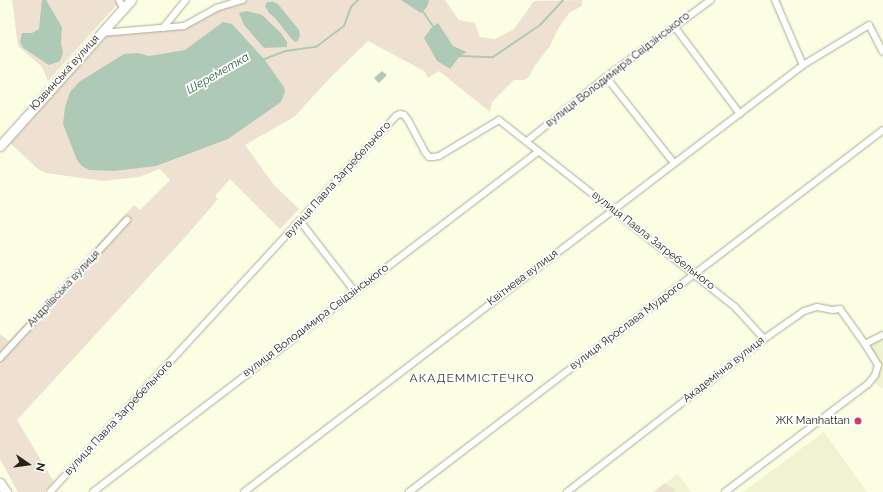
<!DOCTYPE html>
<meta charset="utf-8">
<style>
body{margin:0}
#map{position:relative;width:883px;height:492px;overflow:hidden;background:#fbfee3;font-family:Raleway,sans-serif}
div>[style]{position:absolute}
.built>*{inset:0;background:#f0f3d1}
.green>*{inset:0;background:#efe1d1}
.water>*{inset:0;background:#aecab6}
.stream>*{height:2px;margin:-1px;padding:0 1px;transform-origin:1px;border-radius:1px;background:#aecab6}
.roads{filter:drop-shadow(0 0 1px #a9ab92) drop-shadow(0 0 1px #a9ab92)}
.street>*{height:6px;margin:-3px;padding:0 3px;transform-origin:3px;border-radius:3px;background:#fff}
.secondary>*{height:9px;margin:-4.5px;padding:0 4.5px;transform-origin:4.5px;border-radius:4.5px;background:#fff}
.dots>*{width:11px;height:11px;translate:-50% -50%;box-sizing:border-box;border:2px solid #fff;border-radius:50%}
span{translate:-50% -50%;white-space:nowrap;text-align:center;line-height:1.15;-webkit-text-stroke:3.5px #fff;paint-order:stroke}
.street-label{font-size:11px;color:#23241a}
.poi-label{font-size:11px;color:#23241a}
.right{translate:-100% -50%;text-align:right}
.water-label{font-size:12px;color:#315e41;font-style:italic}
.neighbourhood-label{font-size:12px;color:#3c3e28;letter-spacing:1px}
.north{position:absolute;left:8px;top:444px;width:40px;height:40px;-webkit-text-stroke:3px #fff;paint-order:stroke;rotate:103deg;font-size:11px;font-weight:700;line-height:16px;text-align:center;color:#23241a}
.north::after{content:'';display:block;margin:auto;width:14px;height:18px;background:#23241a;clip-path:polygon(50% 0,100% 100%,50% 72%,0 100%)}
</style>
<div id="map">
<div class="built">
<i style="clip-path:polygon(883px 335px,883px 387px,881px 389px,872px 379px,878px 365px,865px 344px)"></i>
<i style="clip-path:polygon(824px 432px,867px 492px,743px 492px)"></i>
<i style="clip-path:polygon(678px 474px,691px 492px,653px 492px)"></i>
</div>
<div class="green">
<i style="clip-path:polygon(12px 0,121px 0,48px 81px,42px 67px,18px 46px)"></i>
<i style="clip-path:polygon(243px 0,445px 0,459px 20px,475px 23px,480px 37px,495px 39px,514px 29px,534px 1px,582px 0,582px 6px,569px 13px,558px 29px,550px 46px,534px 67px,529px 77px,524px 80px,514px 80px,492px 102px,490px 112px,439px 71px,428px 78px,424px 71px,368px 41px,331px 77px,294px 117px,245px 145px,274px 185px,299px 209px,280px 229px,230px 179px,215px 196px,218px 199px,187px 235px,17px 420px,54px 482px,44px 492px,18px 492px,0 459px,0 334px,9px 341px,134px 205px,140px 210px,170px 180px,160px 169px,139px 177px,103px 181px,46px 173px,38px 169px,10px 143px,102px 34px,180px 27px,212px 10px)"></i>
<i style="clip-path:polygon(665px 483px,674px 489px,675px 492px,653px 492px)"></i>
</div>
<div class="water">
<i style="clip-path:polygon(42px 0,46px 0,62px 27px,61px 44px,63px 53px,60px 61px,49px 65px,23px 48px,20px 42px,22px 33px,32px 33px,39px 29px)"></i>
<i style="clip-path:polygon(401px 0,428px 0,429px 1px,427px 7px,421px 13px)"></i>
<i style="clip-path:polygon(267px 2px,273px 2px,278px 4px,299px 30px,300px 35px,298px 41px,295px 42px,290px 37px,275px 18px,269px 13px,265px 6px)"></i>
<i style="clip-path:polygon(247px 11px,262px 15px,281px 33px,287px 42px,287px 47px,264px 48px,244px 25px,239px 13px)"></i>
<i style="clip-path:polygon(223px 22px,232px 24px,264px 59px,284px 87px,285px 92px,281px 102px,228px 139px,156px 166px,114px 171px,89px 170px,82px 166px,77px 160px,63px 124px,65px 107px,70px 92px,79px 82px,124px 54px,138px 53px,149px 56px,185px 50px)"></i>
<i style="clip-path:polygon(438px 23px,453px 46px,467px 52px,460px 56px,450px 69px,437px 61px,424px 38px,432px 27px)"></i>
<i style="clip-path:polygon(382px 71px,387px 75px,379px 83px,374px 78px)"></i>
</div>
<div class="stream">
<i style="left:422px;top:10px;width:22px;rotate:56deg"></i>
<i style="left:459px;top:56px;width:34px;rotate:2deg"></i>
<i style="left:493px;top:57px;width:57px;rotate:-34.2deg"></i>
<i style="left:540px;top:25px;width:34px;rotate:-47deg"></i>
<i style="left:262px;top:60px;width:26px;rotate:-21deg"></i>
<i style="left:286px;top:51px;width:30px;rotate:-8deg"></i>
<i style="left:316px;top:47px;width:35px;rotate:-37deg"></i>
<i style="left:344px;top:26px;width:20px;rotate:-70deg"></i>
<i style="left:351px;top:7px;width:10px;rotate:-45deg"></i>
</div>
<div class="roads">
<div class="street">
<i style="left:119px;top:0;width:9px;rotate:63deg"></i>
<i style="left:775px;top:0;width:71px;rotate:66.7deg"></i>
<i style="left:674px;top:26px;width:110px;rotate:53.1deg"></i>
<i style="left:163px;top:28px;width:36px;rotate:-51deg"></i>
<i style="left:101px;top:33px;width:83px;rotate:-4.8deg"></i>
<i style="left:184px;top:26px;width:37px;rotate:-29deg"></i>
<i style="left:216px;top:8px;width:28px;rotate:-17deg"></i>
<i style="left:606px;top:77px;width:110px;rotate:51.7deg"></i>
<i style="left:527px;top:141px;width:102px;rotate:-39deg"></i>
<i style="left:606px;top:77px;width:130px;rotate:-36.3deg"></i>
<i style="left:300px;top:221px;width:90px;rotate:52.2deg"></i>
<i style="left:0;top:358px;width:188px;rotate:-47.4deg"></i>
<i style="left:50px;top:492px;width:511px;rotate:-47.38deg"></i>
<i style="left:396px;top:116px;width:4px;rotate:-27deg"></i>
<i style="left:400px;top:114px;width:4px;rotate:14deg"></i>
<i style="left:404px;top:115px;width:6px;rotate:51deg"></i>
<i style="left:408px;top:120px;width:36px;rotate:62deg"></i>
<i style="left:425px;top:152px;width:6px;rotate:51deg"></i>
<i style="left:429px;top:157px;width:4px"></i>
<i style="left:433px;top:157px;width:6px;rotate:-9deg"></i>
<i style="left:439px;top:156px;width:70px;rotate:-31deg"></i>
<i style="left:499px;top:120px;width:301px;rotate:38.4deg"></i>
<i style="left:735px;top:307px;width:43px;rotate:47.8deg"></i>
<i style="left:93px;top:492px;width:561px;rotate:-37.4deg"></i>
<i style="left:244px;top:492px;width:703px;rotate:-37.37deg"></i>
<i style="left:803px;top:65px;width:77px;rotate:-31.2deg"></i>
<i style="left:869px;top:25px;width:30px;rotate:63deg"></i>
<i style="left:409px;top:492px;width:596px;rotate:-37.37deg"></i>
<i style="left:567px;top:492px;width:249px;rotate:-37.8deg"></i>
<i style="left:764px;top:339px;width:49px;rotate:-35deg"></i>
<i style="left:804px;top:311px;width:14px;rotate:-17deg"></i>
<i style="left:817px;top:307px;width:15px;rotate:11deg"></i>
<i style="left:832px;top:310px;width:8px;rotate:-7deg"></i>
<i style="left:840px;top:309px;width:43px;rotate:54.5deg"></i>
<i style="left:865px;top:344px;width:20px;rotate:-27deg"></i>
<i style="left:725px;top:492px;width:179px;rotate:-37.1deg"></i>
<i style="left:868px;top:384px;width:11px;rotate:-52deg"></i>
<i style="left:875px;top:375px;width:10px;rotate:-73deg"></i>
<i style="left:878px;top:365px;width:25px;rotate:-122deg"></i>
</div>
<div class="secondary">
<i style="left:0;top:146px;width:196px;rotate:-48.1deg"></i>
<i style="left:0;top:483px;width:11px;rotate:56deg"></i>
</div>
</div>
<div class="dots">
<i style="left:858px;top:421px;background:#cd3f6b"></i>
</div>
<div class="street-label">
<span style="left:618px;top:70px;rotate:-38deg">вулиця Володимира Свідзінського</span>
<span style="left:65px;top:73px;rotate:-48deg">Юзвинська вулиця</span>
<span style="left:338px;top:180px;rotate:-48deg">вулиця Павла Загребельного</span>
<span style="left:653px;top:241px;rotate:38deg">вулиця Павла Загребельного</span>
<span style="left:523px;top:278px;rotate:-37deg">Квітнева вулиця</span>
<span style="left:64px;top:289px;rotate:-47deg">Андріївська вулиця</span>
<span style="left:316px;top:321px;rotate:-37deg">вулиця Володимира Свідзінського</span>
<span style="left:627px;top:326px;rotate:-37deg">вулиця Ярослава Мудрого</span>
<span style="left:724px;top:370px;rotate:-38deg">Академічна вулиця</span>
<span style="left:119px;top:418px;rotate:-47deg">вулиця Павла Загребельного</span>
</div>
<div class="poi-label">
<span class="right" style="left:850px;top:421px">ЖК Manhattan</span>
</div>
<div class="water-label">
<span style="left:218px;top:74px;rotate:-30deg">Шереметка</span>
</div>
<div class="neighbourhood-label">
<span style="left:472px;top:379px">АКАДЕММІСТЕЧКО</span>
</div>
<div class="north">N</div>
</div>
